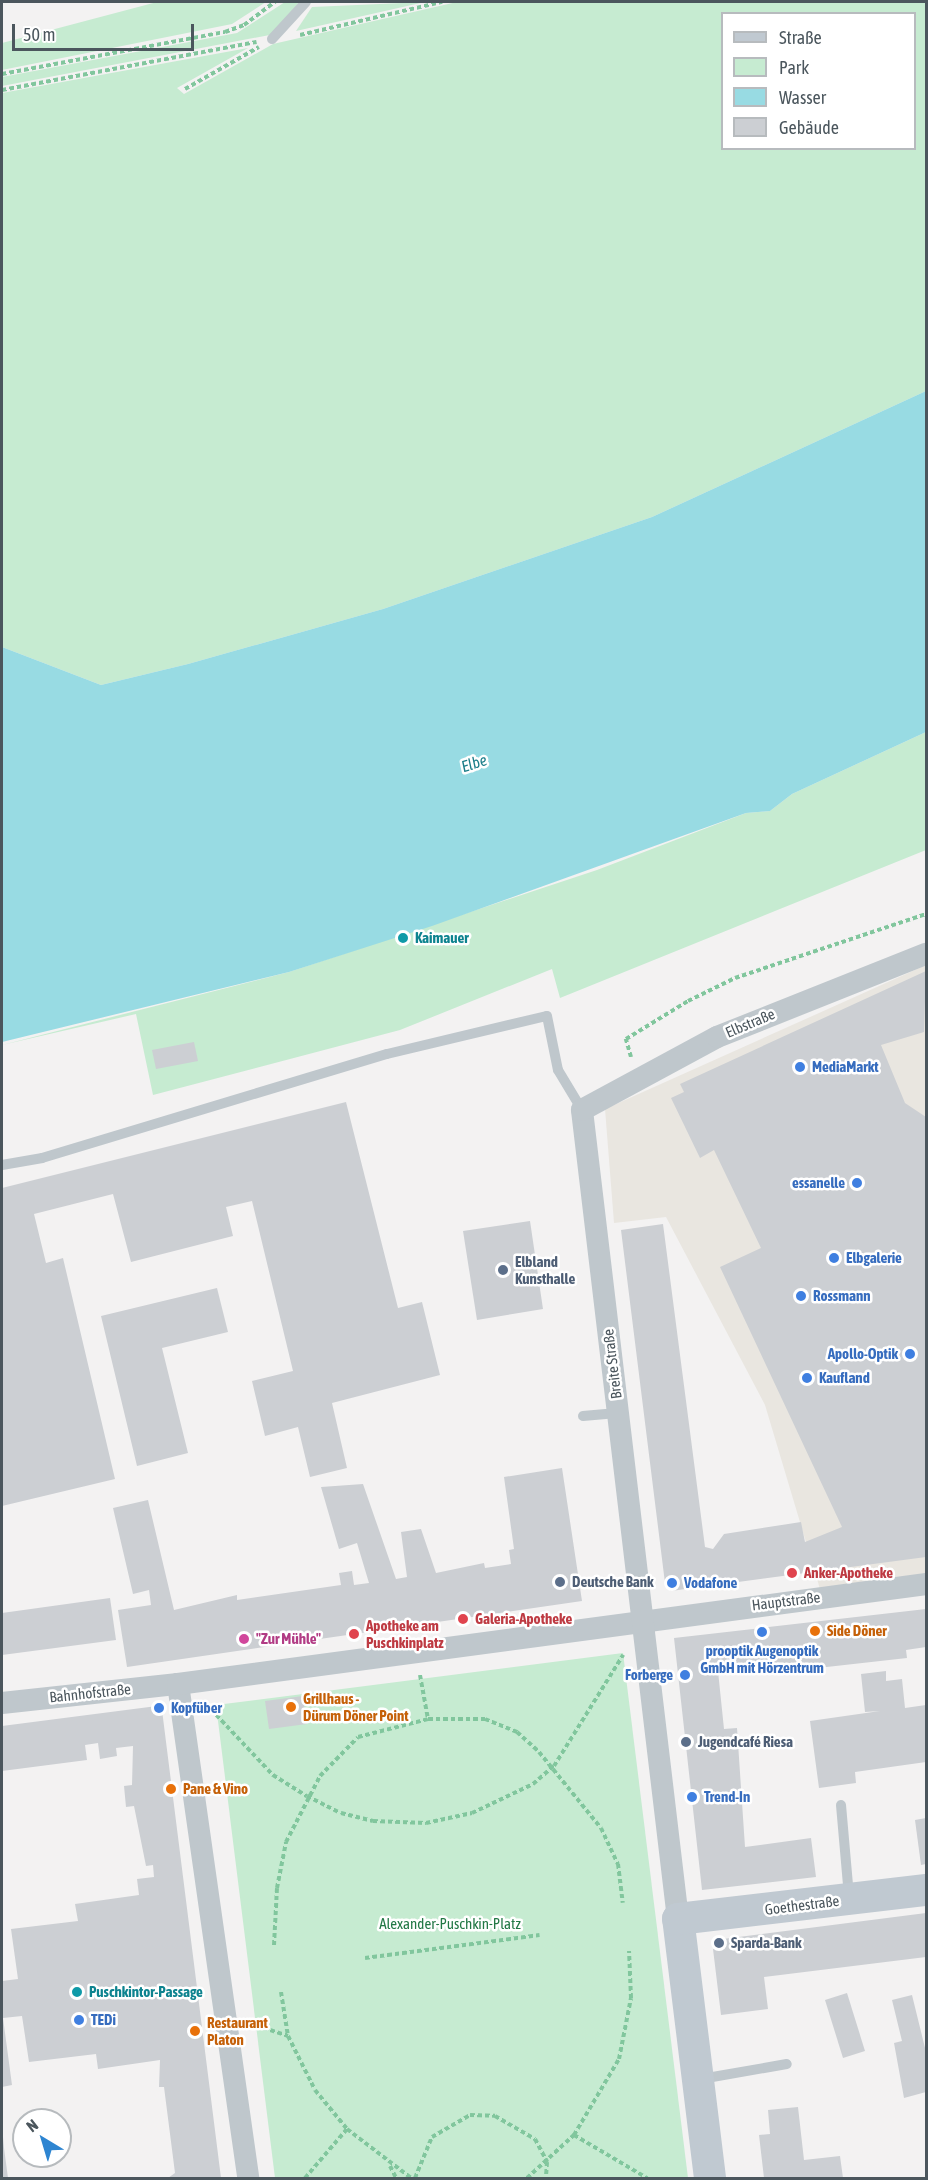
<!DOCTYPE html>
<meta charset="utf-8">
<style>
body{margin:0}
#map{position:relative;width:928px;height:2180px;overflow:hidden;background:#f3f2f2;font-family:"Asap Condensed",sans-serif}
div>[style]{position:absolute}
.commercial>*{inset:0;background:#e9e6e0}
.green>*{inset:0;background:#c6ebd1}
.water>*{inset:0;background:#98dbe3}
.building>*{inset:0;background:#cccfd3}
.path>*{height:4px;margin-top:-2px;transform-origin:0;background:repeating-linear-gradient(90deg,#81c69d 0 4.5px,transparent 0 7.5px)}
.lane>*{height:10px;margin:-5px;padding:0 5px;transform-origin:5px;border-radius:5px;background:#bfc7cc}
.street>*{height:22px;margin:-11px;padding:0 11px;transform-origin:11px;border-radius:11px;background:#bfc7cc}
.secondary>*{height:32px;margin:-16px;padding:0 16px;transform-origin:16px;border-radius:16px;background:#c0c9d1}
.dots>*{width:16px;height:16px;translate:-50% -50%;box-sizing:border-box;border:3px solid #fff;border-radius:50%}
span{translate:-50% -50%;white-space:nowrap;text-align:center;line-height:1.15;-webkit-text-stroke:5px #fff;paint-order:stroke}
.culture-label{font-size:15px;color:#0d838f;font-weight:700}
.left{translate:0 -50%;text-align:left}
.street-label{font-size:15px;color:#4b565d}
.shop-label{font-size:15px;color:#366cbe;font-weight:700}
.right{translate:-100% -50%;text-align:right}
.service-label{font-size:15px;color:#4e5e75;font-weight:700}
.health-label{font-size:15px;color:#be3a42;font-weight:700}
.food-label{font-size:15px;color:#c56008;font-weight:700}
.hotel-label{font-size:15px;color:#b23c85;font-weight:700}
.park-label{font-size:15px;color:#227845}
.water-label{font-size:16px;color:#1b7d89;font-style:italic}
.frame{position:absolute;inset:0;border:3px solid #4b565d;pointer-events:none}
.legend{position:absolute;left:721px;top:12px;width:195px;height:138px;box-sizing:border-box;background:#fff;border:2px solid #b7bbbe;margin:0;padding:8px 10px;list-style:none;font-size:18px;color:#4b565d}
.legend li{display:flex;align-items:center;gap:12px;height:30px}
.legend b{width:30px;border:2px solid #b7bbbe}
.north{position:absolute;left:12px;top:2108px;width:60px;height:60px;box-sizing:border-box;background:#fff;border:2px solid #b7bbbe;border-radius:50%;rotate:322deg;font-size:16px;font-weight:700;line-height:24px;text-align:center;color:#4b565d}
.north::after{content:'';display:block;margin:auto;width:21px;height:27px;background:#2e85d1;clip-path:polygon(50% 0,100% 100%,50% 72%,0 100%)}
.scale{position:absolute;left:12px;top:24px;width:182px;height:27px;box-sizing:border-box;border:3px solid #4b565d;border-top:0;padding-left:8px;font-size:18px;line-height:21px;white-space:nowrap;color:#4b565d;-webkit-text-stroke:4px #fff;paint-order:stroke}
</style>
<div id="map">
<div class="commercial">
<i style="clip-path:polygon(926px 965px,926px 1575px,820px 1589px,765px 1405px,666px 1217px,614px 1223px,605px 1109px)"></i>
</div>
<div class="green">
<i style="clip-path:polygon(157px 2px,266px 2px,232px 24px,2px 70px,2px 43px)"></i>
<i style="clip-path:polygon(285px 2px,299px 2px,275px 34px,2px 86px,2px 77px,237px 33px)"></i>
<i style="clip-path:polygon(425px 2px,296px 31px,312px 7px)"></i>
<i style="clip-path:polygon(evenodd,457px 2px,926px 2px,926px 391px,652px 517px,383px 609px,188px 664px,101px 685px,2px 647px,2px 93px,248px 48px,177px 88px,184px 94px,273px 44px,457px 2px,722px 14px,914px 14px,914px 148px,722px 148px,722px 14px)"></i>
<i style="clip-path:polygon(926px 732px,926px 850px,560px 998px,552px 969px,400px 1030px,153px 1095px,136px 1014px,2px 1045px,289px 972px,597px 870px,746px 813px,770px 811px,792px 794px)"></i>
<i style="clip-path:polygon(623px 1653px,688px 2178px,275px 2178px,216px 1705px)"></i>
</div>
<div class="water">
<i style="clip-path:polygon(926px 391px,926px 732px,792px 794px,770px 811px,746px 813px,432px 926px,289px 972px,2px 1042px,2px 647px,101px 685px,188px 664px,383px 609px,652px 517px)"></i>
</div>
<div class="building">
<i style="clip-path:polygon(926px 971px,924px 1032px,881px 1045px,905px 1103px,926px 1117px,926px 1557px,671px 1591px,665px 1583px,621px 1230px,663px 1224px,705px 1547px,713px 1549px,724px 1534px,801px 1522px,805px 1542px,842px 1527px,720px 1267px,761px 1248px,714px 1150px,700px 1158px,671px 1098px,684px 1092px,680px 1084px)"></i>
<i style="clip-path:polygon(194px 1042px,198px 1061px,156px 1069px,152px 1050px)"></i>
<i style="clip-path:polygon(346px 1102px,398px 1308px,422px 1302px,440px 1375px,332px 1403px,347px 1468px,310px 1477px,298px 1427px,265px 1436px,252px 1381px,293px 1371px,252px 1201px,226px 1207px,233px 1236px,131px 1262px,113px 1194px,34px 1214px,46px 1263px,63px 1258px,115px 1479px,2px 1506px,2px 1188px)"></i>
<i style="clip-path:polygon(530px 1221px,543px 1309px,477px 1320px,463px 1231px)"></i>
<i style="clip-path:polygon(217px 1288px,228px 1332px,162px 1348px,188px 1453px,137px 1466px,101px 1316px)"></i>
<i style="clip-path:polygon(562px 1468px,582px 1601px,127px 1667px,118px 1610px,151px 1605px,149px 1590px,133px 1594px,113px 1508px,148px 1500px,174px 1610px,237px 1595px,237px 1600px,341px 1585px,339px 1573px,352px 1571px,354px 1585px,369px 1583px,357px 1543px,339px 1549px,321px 1487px,363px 1484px,396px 1579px,407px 1577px,401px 1532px,421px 1529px,436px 1573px,484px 1563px,485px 1568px,511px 1564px,509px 1550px,514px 1549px,504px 1477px)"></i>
<i style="clip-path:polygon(110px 1598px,116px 1640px,2px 1655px,2px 1613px)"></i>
<i style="clip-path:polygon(926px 1609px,926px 1647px,906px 1650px,907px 1658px,782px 1672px,781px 1664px,718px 1671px,724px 1729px,737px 1728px,745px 1847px,811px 1838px,816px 1877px,702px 1890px,674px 1638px)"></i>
<i style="clip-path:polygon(886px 1671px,886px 1681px,902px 1679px,905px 1708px,926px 1705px,926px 1762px,855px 1772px,856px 1783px,819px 1788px,810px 1721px,880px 1711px,865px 1712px,861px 1674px)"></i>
<i style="clip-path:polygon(303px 1696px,307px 1724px,269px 1729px,265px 1701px)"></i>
<i style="clip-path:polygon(157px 1706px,162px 1710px,221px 2178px,168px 2178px,175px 2173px,164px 2087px,159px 2087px,160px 2060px,98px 2069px,96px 2054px,29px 2062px,22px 2016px,3px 2018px,12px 2085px,2px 2087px,2px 1981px,18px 1979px,11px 1929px,78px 1921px,75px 1904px,139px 1895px,137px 1879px,154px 1877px,153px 1865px,146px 1866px,134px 1806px,126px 1807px,124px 1786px,132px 1785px,133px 1746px,116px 1748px,117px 1756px,100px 1759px,98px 1743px,85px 1745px,87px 1760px,2px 1771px,2px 1726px)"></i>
<i style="clip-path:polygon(926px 1818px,926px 1864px,921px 1865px,915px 1820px)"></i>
<i style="clip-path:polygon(926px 1913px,926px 1957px,764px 1977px,768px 2009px,721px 2015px,713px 1949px,723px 1939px)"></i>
<i style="clip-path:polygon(847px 1993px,865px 2051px,843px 2058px,825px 2000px)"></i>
<i style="clip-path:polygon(912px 1995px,926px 2052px,926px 2092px,904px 2098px,894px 2043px,902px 2041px,892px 2000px)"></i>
<i style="clip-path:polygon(798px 2107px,804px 2160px,840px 2156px,843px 2178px,764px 2178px,759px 2135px,770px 2134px,768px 2110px)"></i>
<i style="clip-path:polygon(3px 2137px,4px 2148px,8px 2178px,2px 2178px)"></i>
</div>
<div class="path">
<i style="left:300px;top:35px;width:146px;rotate:-13.1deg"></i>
<i style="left:2px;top:74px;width:227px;rotate:-10.7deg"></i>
<i style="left:225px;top:32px;width:20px;rotate:-20deg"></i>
<i style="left:244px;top:25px;width:39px;rotate:-37deg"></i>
<i style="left:185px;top:89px;width:85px;rotate:-29.6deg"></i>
<i style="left:2px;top:90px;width:259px;rotate:-10.7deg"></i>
<i style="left:631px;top:1057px;width:19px;rotate:-106deg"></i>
<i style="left:626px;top:1039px;width:73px;rotate:-31.5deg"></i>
<i style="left:688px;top:1001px;width:52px;rotate:-26.1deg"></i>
<i style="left:735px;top:978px;width:201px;rotate:-18.5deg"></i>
<i style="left:420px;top:1675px;width:45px;rotate:79.7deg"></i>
<i style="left:206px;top:1704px;width:98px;rotate:46.7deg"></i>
<i style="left:273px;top:1775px;width:40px;rotate:32deg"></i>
<i style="left:307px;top:1796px;width:38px;rotate:27deg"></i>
<i style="left:341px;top:1813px;width:33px;rotate:14deg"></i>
<i style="left:373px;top:1821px;width:53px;rotate:2.2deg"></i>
<i style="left:426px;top:1823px;width:47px;rotate:-12.3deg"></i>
<i style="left:472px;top:1813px;width:68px;rotate:-25.4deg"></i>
<i style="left:533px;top:1784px;width:28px;rotate:-41deg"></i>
<i style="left:554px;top:1766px;width:131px;rotate:-58.1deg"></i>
<i style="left:274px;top:1945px;width:57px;rotate:-87deg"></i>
<i style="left:277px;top:1888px;width:47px;rotate:-78.9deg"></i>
<i style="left:286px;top:1842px;width:74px;rotate:-62.7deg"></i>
<i style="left:320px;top:1776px;width:54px;rotate:-45.7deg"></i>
<i style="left:358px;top:1737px;width:72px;rotate:-14.4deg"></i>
<i style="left:428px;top:1719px;width:57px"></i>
<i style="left:485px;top:1719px;width:35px;rotate:22deg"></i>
<i style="left:517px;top:1732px;width:30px;rotate:42deg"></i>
<i style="left:539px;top:1752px;width:98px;rotate:50.8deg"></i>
<i style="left:601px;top:1828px;width:40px;rotate:65deg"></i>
<i style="left:618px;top:1864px;width:39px;rotate:83deg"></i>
<i style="left:365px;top:1958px;width:176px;rotate:-7.5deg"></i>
<i style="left:281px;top:1992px;width:45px;rotate:81deg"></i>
<i style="left:288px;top:2036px;width:60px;rotate:63.4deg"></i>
<i style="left:315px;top:2090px;width:50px;rotate:50.6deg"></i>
<i style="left:347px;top:2129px;width:81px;rotate:37.4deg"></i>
<i style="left:249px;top:2023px;width:41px;rotate:18.4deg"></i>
<i style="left:574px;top:2135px;width:85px;rotate:30.5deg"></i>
<i style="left:390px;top:2166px;width:13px;rotate:63deg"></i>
<i style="left:305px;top:2178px;width:65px;rotate:-49.4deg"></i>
<i style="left:415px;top:2178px;width:44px;rotate:-67.5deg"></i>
<i style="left:432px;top:2137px;width:44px;rotate:-30.1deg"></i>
<i style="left:470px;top:2115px;width:25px;rotate:2deg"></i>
<i style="left:495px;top:2116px;width:46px;rotate:29.9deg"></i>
<i style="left:535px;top:2139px;width:26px;rotate:62deg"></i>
<i style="left:547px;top:2162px;width:16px;rotate:94deg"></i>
<i style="left:527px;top:2178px;width:64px;rotate:-42.5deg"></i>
<i style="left:574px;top:2135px;width:88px;rotate:-59.4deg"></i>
<i style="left:619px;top:2059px;width:62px;rotate:-78.9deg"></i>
<i style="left:631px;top:1998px;width:47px;rotate:-92.4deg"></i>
</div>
<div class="lane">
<i style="left:272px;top:39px;width:50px;rotate:-47.4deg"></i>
<i style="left:2px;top:1165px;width:41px;rotate:-9.9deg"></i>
<i style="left:42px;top:1158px;width:360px;rotate:-16.8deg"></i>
<i style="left:387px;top:1054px;width:164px;rotate:-13.4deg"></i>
<i style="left:547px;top:1016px;width:55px;rotate:78.5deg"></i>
<i style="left:558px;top:1070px;width:47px;rotate:59deg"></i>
<i style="left:583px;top:1416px;width:34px;rotate:-5deg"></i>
<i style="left:841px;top:1805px;width:91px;rotate:85deg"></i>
<i style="left:701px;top:2079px;width:87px;rotate:-9.9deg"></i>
</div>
<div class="street">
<i style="left:178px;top:1684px;width:499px;rotate:81.9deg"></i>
<i style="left:2px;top:1703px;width:177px;rotate:-6.2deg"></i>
<i style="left:178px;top:1684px;width:755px;rotate:-7.61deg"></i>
<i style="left:678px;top:1919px;width:815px;rotate:-96.77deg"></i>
<i style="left:582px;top:1110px;width:153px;rotate:-28.4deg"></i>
<i style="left:717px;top:1037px;width:225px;rotate:-21.7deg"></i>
</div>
<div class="secondary">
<i style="left:710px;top:2178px;width:261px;rotate:-97deg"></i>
<i style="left:678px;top:1919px;width:250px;rotate:-6.7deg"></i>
</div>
<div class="dots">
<i style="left:403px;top:938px;background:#0f9aa8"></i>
<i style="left:800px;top:1067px;background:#3f7fe0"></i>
<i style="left:857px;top:1183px;background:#3f7fe0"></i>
<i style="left:834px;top:1258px;background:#3f7fe0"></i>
<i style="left:503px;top:1270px;background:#5c6f8a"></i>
<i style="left:801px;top:1296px;background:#3f7fe0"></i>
<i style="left:910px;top:1354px;background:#3f7fe0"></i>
<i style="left:807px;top:1378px;background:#3f7fe0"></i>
<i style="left:792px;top:1573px;background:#e0444e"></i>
<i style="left:560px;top:1582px;background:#5c6f8a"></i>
<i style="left:672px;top:1583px;background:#3f7fe0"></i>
<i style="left:463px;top:1619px;background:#e0444e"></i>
<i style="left:815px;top:1631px;background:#e8710a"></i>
<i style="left:762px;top:1632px;background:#3f7fe0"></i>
<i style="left:354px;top:1634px;background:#e0444e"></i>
<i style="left:244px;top:1639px;background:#d1479c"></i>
<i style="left:685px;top:1675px;background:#3f7fe0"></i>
<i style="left:291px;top:1707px;background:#e8710a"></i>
<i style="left:159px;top:1708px;background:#3f7fe0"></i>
<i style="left:686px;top:1742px;background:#5c6f8a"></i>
<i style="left:171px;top:1789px;background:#e8710a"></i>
<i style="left:692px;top:1797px;background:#3f7fe0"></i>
<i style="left:719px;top:1943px;background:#5c6f8a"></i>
<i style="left:77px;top:1992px;background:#0f9aa8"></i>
<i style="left:79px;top:2020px;background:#3f7fe0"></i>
<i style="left:195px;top:2031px;background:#e8710a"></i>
</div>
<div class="culture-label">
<span class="left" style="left:415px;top:938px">Kaimauer</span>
<span class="left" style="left:89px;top:1992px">Puschkintor-Passage</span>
</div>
<div class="street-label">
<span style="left:750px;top:1023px;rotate:-23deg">Elbstraße</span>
<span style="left:612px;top:1364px;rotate:-97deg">Breite Straße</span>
<span style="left:786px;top:1601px;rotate:-7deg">Hauptstraße</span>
<span style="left:90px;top:1693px;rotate:-6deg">Bahnhofstraße</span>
<span style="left:802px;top:1905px;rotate:-7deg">Goethestraße</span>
</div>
<div class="shop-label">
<span class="left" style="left:812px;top:1067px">MediaMarkt</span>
<span class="right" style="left:845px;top:1183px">essanelle</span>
<span class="left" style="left:846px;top:1258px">Elbgalerie</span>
<span class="left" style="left:813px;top:1296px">Rossmann</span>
<span class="right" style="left:898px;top:1354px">Apollo-Optik</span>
<span class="left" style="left:819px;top:1378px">Kaufland</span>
<span class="left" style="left:684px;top:1583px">Vodafone</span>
<span style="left:762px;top:1659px">prooptik Augenoptik<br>GmbH mit Hörzentrum</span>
<span class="right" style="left:673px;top:1675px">Forberge</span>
<span class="left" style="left:171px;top:1708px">Kopfüber</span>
<span class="left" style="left:704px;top:1797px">Trend-In</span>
<span class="left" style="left:91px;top:2020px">TEDi</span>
</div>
<div class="service-label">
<span class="left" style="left:515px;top:1270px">Elbland<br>Kunsthalle</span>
<span class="left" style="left:572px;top:1582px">Deutsche Bank</span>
<span class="left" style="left:698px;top:1742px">Jugendcafé Riesa</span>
<span class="left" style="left:731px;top:1943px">Sparda-Bank</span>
</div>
<div class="health-label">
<span class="left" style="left:804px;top:1573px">Anker-Apotheke</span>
<span class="left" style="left:475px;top:1619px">Galeria-Apotheke</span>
<span class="left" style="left:366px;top:1634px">Apotheke am<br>Puschkinplatz</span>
</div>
<div class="food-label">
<span class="left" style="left:827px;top:1631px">Side Döner</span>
<span class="left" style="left:303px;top:1707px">Grillhaus -<br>Dürum Döner Point</span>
<span class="left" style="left:183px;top:1789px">Pane &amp; Vino</span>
<span class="left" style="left:207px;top:2031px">Restaurant<br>Platon</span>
</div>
<div class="hotel-label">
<span class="left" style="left:256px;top:1639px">"Zur Mühle"</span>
</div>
<div class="park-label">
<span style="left:450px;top:1924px">Alexander-Puschkin-Platz</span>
</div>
<div class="water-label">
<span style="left:474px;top:763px;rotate:-18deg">Elbe</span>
</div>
<div class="frame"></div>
<ul class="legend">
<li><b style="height:8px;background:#c0c9d1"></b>Straße</li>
<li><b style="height:16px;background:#c6ebd1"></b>Park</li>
<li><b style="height:16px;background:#98dbe3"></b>Wasser</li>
<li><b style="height:16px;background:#cccfd3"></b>Gebäude</li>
</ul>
<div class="north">N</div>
<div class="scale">50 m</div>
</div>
